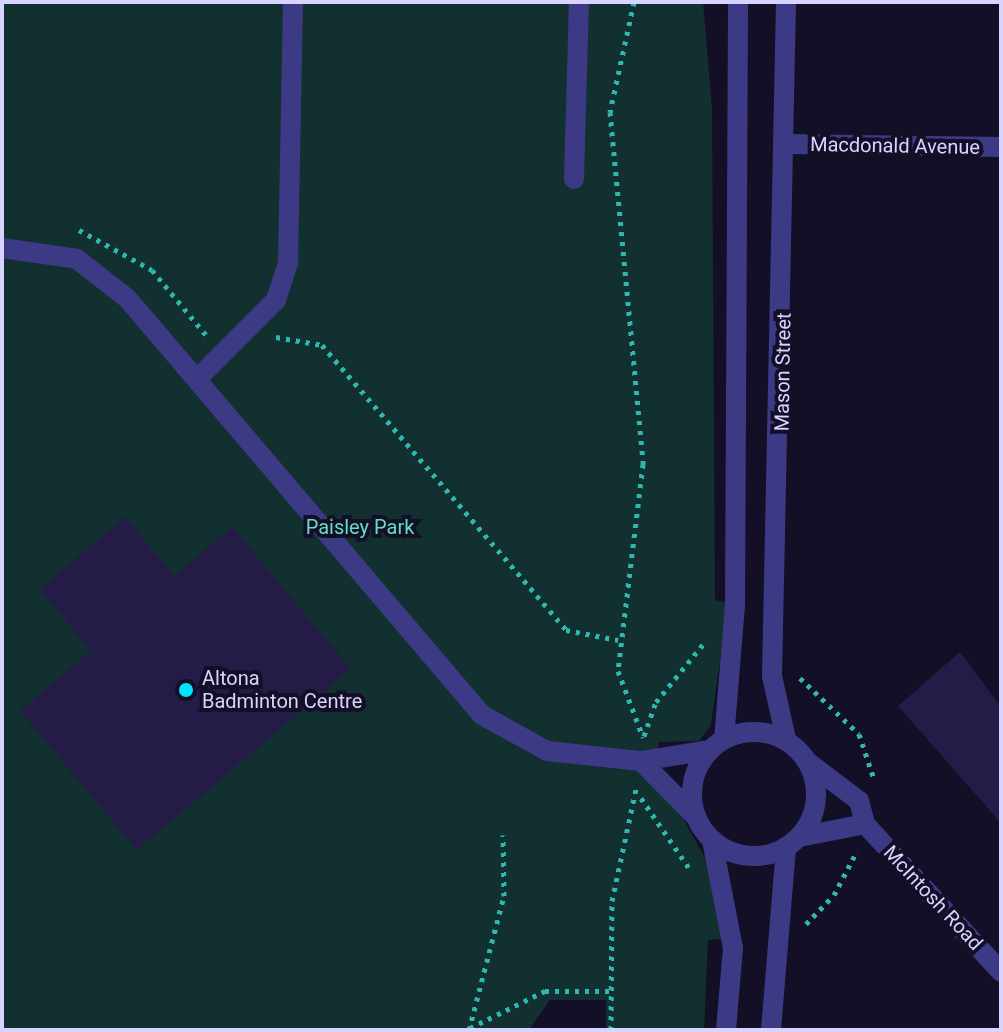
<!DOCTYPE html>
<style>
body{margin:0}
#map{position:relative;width:1003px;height:1032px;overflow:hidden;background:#130f26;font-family:Roboto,sans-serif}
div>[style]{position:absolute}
.green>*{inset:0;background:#12302f}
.building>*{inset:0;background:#241b47}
.path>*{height:5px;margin-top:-2.5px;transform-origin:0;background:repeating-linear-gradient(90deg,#2fb8b0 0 4px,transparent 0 10px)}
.service>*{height:20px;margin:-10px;padding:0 10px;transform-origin:10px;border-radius:10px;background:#3d3a85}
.minor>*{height:20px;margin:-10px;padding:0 10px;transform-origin:10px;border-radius:10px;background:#3d3a85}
.tertiary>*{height:20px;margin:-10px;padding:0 10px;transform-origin:10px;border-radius:10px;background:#3d3a85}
.tertiary>.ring{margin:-10px;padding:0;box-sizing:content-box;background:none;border:20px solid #3d3a85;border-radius:50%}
.dots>*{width:22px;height:22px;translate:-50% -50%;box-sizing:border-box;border:4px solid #130f26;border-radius:50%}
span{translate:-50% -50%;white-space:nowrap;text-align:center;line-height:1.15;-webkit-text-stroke:8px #130f26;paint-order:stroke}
.street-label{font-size:20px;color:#d9d4ff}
.park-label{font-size:20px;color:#5fe0c0}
.poi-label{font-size:20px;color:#d9d4ff}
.left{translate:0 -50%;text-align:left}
.frame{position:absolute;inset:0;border:4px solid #d9d4ff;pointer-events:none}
</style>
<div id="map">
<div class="green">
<i style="clip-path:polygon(2px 2px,703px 2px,712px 108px,715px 600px,728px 603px,711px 725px,699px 741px,659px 742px,653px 786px,684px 820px,715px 876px,724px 939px,708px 940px,704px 1030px,606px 1030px,606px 1000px,550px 1000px,529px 1030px,2px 1030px)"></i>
</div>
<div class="building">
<i style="clip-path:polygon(125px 517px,174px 576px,232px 527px,351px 669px,137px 850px,20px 711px,91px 651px,40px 589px)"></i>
<i style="clip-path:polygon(960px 652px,1001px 707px,1001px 823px,898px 706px)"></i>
</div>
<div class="path">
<i style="left:634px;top:2px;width:113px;rotate:102.3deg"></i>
<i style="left:610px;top:112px;width:354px;rotate:84.6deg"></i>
<i style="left:643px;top:464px;width:209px;rotate:96.9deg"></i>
<i style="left:618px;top:671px;width:71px;rotate:69.3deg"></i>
<i style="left:79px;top:230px;width:83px;rotate:28.7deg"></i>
<i style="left:152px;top:270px;width:86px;rotate:50.2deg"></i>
<i style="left:276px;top:337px;width:47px;rotate:9.9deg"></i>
<i style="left:322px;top:345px;width:375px;rotate:49.4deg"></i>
<i style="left:566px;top:630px;width:53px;rotate:10.9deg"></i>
<i style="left:800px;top:678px;width:81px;rotate:43.5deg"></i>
<i style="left:859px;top:734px;width:47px;rotate:71.6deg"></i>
<i style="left:644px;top:736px;width:36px;rotate:-71deg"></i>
<i style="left:656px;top:702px;width:77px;rotate:-50.8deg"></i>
<i style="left:641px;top:798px;width:85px;rotate:55.6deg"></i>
<i style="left:806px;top:924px;width:40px;rotate:-46deg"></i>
<i style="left:834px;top:895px;width:50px;rotate:-62.4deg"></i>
<i style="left:470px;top:1028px;width:84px;rotate:-26.3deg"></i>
<i style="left:545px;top:991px;width:67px"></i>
<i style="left:469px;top:1030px;width:138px;rotate:-75.4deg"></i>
<i style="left:504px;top:896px;width:61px;rotate:-90.9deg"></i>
<i style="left:611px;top:1030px;width:129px;rotate:-89.6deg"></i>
<i style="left:612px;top:901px;width:115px;rotate:-77.9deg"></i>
</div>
<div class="service">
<i style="left:574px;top:179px;width:177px;rotate:-88.4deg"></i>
<i style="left:2px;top:248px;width:76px;rotate:8.3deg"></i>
<i style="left:77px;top:259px;width:63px;rotate:38deg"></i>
<i style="left:127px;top:298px;width:548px;rotate:49.59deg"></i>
<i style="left:482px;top:715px;width:74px;rotate:29deg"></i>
<i style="left:547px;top:751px;width:95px;rotate:6.1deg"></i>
<i style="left:641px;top:761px;width:70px;rotate:-9.1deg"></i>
<i style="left:199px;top:377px;width:109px;rotate:-45deg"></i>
<i style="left:276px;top:300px;width:40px;rotate:-72deg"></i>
<i style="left:288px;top:262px;width:260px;rotate:-88.9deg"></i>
<i style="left:641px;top:761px;width:78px;rotate:45.5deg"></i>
</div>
<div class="minor">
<i style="left:788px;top:144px;width:213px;rotate:0.8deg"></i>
<i style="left:809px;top:763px;width:63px;rotate:37.2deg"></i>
<i style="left:859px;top:801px;width:24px;rotate:75deg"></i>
<i style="left:865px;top:824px;width:201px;rotate:47.4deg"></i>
<i style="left:799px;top:837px;width:67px;rotate:-11.1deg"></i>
</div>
<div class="tertiary">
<i style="left:786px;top:2px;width:674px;rotate:91.19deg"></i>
<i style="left:772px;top:676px;width:65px;rotate:77.5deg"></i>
<i class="ring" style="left:692px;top:732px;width:104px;height:104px"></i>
<i style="left:724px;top:739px;width:134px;rotate:-85.3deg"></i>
<i style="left:735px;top:605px;width:603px;rotate:-89.71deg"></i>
<i style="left:712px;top:840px;width:110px;rotate:79deg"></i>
<i style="left:733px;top:948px;width:82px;rotate:94.9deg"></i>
<i style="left:771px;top:1030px;width:183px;rotate:-85.3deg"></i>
</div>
<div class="dots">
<i style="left:186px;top:690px;background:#00e5ff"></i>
</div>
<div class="street-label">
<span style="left:895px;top:146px;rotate:1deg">Macdonald Avenue</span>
<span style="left:783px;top:372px;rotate:-89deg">Mason Street</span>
<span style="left:933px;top:898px;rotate:47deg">McIntosh Road</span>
</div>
<div class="park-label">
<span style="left:360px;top:527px">Paisley Park</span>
</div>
<div class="poi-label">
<span class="left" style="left:202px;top:690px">Altona<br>Badminton Centre</span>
</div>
<div class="frame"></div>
</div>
